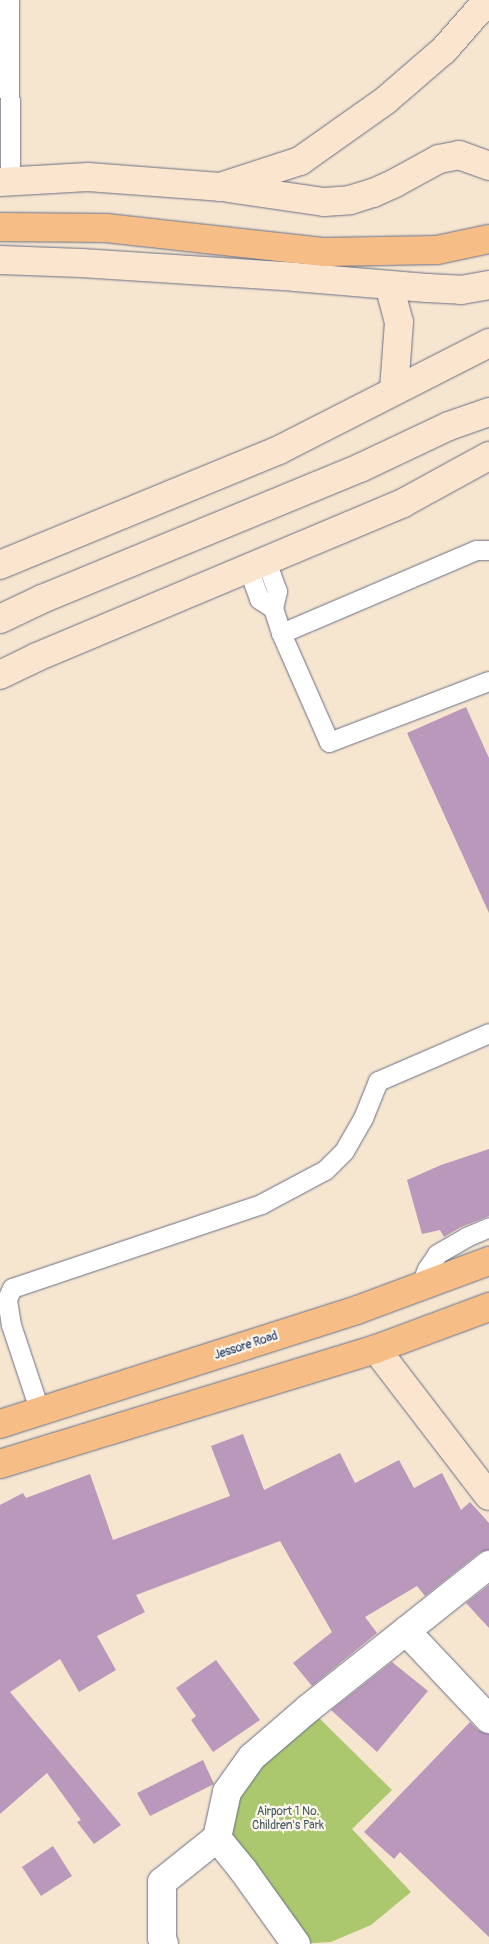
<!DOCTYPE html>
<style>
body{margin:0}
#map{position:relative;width:489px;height:1944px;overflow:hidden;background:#f6e6d0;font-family:Pangolin,sans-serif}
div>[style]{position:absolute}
.green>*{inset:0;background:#acc86f}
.building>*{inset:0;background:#b998bb}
.roads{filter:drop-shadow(0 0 1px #686f86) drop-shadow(0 0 1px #686f86)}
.lane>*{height:19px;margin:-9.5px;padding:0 9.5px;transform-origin:9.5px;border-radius:9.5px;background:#fff}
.street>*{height:28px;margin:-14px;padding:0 14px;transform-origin:14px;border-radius:14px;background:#fff}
.secondary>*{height:28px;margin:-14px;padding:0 14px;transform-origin:14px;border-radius:14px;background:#fbe5cf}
.primary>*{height:28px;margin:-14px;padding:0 14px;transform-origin:14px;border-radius:14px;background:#f6be86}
span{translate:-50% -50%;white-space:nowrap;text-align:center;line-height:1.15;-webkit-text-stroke:4.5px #fbf7ec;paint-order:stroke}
.street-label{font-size:12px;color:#1b2f5e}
.park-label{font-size:12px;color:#465d63}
</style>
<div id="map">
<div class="green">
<i style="clip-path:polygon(309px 1708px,392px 1790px,352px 1829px,411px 1892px,371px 1925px,331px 1942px,296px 1944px,217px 1838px,227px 1792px)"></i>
</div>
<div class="building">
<i style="clip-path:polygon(466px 707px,489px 758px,489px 913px,407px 733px)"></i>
<i style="clip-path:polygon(489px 1149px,489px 1216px,461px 1227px,444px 1237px,440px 1230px,422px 1234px,407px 1180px,441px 1165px)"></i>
<i style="clip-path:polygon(243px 1434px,264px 1490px,340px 1453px,355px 1483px,399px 1460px,414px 1488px,442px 1473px,461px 1510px,470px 1502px,489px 1523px,489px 1550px,479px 1553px,425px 1596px,417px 1586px,365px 1617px,377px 1633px,312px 1686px,293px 1663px,332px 1632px,280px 1541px,136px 1595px,145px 1612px,97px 1636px,116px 1670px,79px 1692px,60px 1659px,10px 1692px,121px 1825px,94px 1844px,77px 1822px,81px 1820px,47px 1773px,0 1814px,0 1505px,23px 1493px,26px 1498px,90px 1474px,113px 1540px,230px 1496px,211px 1446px)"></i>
<i style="clip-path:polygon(489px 1585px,489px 1628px,466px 1603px)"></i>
<i style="clip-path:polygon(216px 1660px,260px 1720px,213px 1752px,191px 1720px,196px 1716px,176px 1688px)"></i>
<i style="clip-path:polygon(392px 1662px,428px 1691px,377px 1752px,331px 1710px)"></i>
<i style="clip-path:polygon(470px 1722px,478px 1730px,489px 1734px,489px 1937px,400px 1852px,394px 1859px,364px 1832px)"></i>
<i style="clip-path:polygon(203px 1760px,214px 1784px,150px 1816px,137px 1793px)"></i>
<i style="clip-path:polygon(53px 1846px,72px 1876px,41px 1896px,22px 1867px)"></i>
</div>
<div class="roads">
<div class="lane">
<i style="left:9px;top:0;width:182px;rotate:89.7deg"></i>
<i style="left:489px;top:550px;width:13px;rotate:180deg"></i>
<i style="left:476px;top:550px;width:212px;rotate:156.9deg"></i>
<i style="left:281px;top:633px;width:119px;rotate:66.2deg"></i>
<i style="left:329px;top:742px;width:171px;rotate:-20.9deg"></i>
<i style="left:266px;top:561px;width:32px;rotate:70deg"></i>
<i style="left:277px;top:591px;width:17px;rotate:103deg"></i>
<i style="left:273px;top:608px;width:26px;rotate:72deg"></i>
<i style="left:248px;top:568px;width:33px;rotate:70deg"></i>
<i style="left:259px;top:599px;width:17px;rotate:33deg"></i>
<i style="left:420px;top:1287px;width:19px;rotate:-69deg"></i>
<i style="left:427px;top:1269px;width:18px;rotate:-56deg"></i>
<i style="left:437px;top:1254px;width:34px;rotate:-30deg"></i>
<i style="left:466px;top:1237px;width:25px;rotate:-23deg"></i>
<i style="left:40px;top:1412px;width:92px;rotate:-108.4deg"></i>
<i style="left:11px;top:1325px;width:26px;rotate:-99deg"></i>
<i style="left:7px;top:1299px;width:12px;rotate:-66deg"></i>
<i style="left:12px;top:1288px;width:263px;rotate:-18.6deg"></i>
<i style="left:261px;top:1204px;width:72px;rotate:-28deg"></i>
<i style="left:325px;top:1170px;width:27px;rotate:-45deg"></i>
<i style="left:344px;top:1151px;width:38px;rotate:-60deg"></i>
<i style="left:363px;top:1118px;width:40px;rotate:-68deg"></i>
<i style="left:378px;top:1081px;width:121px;rotate:-23.4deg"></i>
</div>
<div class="street">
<i style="left:406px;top:1631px;width:121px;rotate:46.7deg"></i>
<i style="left:217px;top:1838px;width:41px;rotate:50.9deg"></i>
<i style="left:243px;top:1870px;width:91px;rotate:54.4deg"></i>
<i style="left:164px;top:1944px;width:6px;rotate:-108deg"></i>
<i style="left:162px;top:1938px;width:56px;rotate:-90deg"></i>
<i style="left:162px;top:1882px;width:70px;rotate:-38.7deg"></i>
<i style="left:217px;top:1838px;width:47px;rotate:-77.7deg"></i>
<i style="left:227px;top:1792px;width:43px;rotate:-54.5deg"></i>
<i style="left:252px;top:1757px;width:75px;rotate:-40.7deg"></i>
<i style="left:309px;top:1708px;width:230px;rotate:-38.5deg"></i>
</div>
<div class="secondary">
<i style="left:0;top:182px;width:88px;rotate:-3.3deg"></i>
<i style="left:88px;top:177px;width:132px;rotate:4.3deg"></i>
<i style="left:220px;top:187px;width:84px;rotate:-18deg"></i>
<i style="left:300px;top:161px;width:105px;rotate:-35.3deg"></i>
<i style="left:386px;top:100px;width:77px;rotate:-40.8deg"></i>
<i style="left:444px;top:50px;width:67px;rotate:-48.7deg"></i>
<i style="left:228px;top:188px;width:97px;rotate:8.3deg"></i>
<i style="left:324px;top:202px;width:26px;rotate:-4deg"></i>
<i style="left:350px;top:200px;width:24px;rotate:-17deg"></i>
<i style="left:373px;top:193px;width:24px;rotate:-24deg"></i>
<i style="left:395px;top:183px;width:50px;rotate:-28.6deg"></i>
<i style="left:439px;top:159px;width:20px;rotate:-11deg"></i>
<i style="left:459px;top:155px;width:32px;rotate:20deg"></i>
<i style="left:0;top:260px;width:81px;rotate:2.1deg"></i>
<i style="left:81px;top:263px;width:214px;rotate:3.7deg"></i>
<i style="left:295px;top:277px;width:132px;rotate:4.8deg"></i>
<i style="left:427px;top:288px;width:34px;rotate:3deg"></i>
<i style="left:461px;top:290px;width:28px;rotate:-10deg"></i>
<i style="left:389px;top:285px;width:38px;rotate:75deg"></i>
<i style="left:399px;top:322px;width:68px;rotate:94.2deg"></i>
<i style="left:0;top:565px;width:302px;rotate:-22.4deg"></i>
<i style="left:279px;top:450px;width:236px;rotate:-27deg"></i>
<i style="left:0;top:619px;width:47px;rotate:-25.5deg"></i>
<i style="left:42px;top:599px;width:344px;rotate:-22.4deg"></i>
<i style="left:360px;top:468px;width:98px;rotate:-25.3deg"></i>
<i style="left:449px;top:426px;width:42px;rotate:-19.3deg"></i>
<i style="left:0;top:675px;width:41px;rotate:-25.9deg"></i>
<i style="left:37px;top:657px;width:397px;rotate:-22.8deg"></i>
<i style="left:403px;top:503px;width:98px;rotate:-28.7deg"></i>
<i style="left:376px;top:1349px;width:185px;rotate:52.5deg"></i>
</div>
<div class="primary">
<i style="left:0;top:227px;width:106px;rotate:0.5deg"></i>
<i style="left:106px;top:228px;width:220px;rotate:6.3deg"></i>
<i style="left:325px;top:252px;width:112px;rotate:-1deg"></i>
<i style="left:437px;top:250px;width:53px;rotate:-11.9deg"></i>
<i style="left:0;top:1424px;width:375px;rotate:-17.7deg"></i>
<i style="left:357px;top:1310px;width:141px;rotate:-20.4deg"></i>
<i style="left:0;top:1464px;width:393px;rotate:-17deg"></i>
<i style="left:376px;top:1349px;width:121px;rotate:-20.4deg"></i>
</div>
</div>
<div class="street-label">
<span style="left:246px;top:1346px;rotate:-18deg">Jessore Road</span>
</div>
<div class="park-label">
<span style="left:288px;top:1819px">Airport 1 No.<br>Children's Park</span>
</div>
</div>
